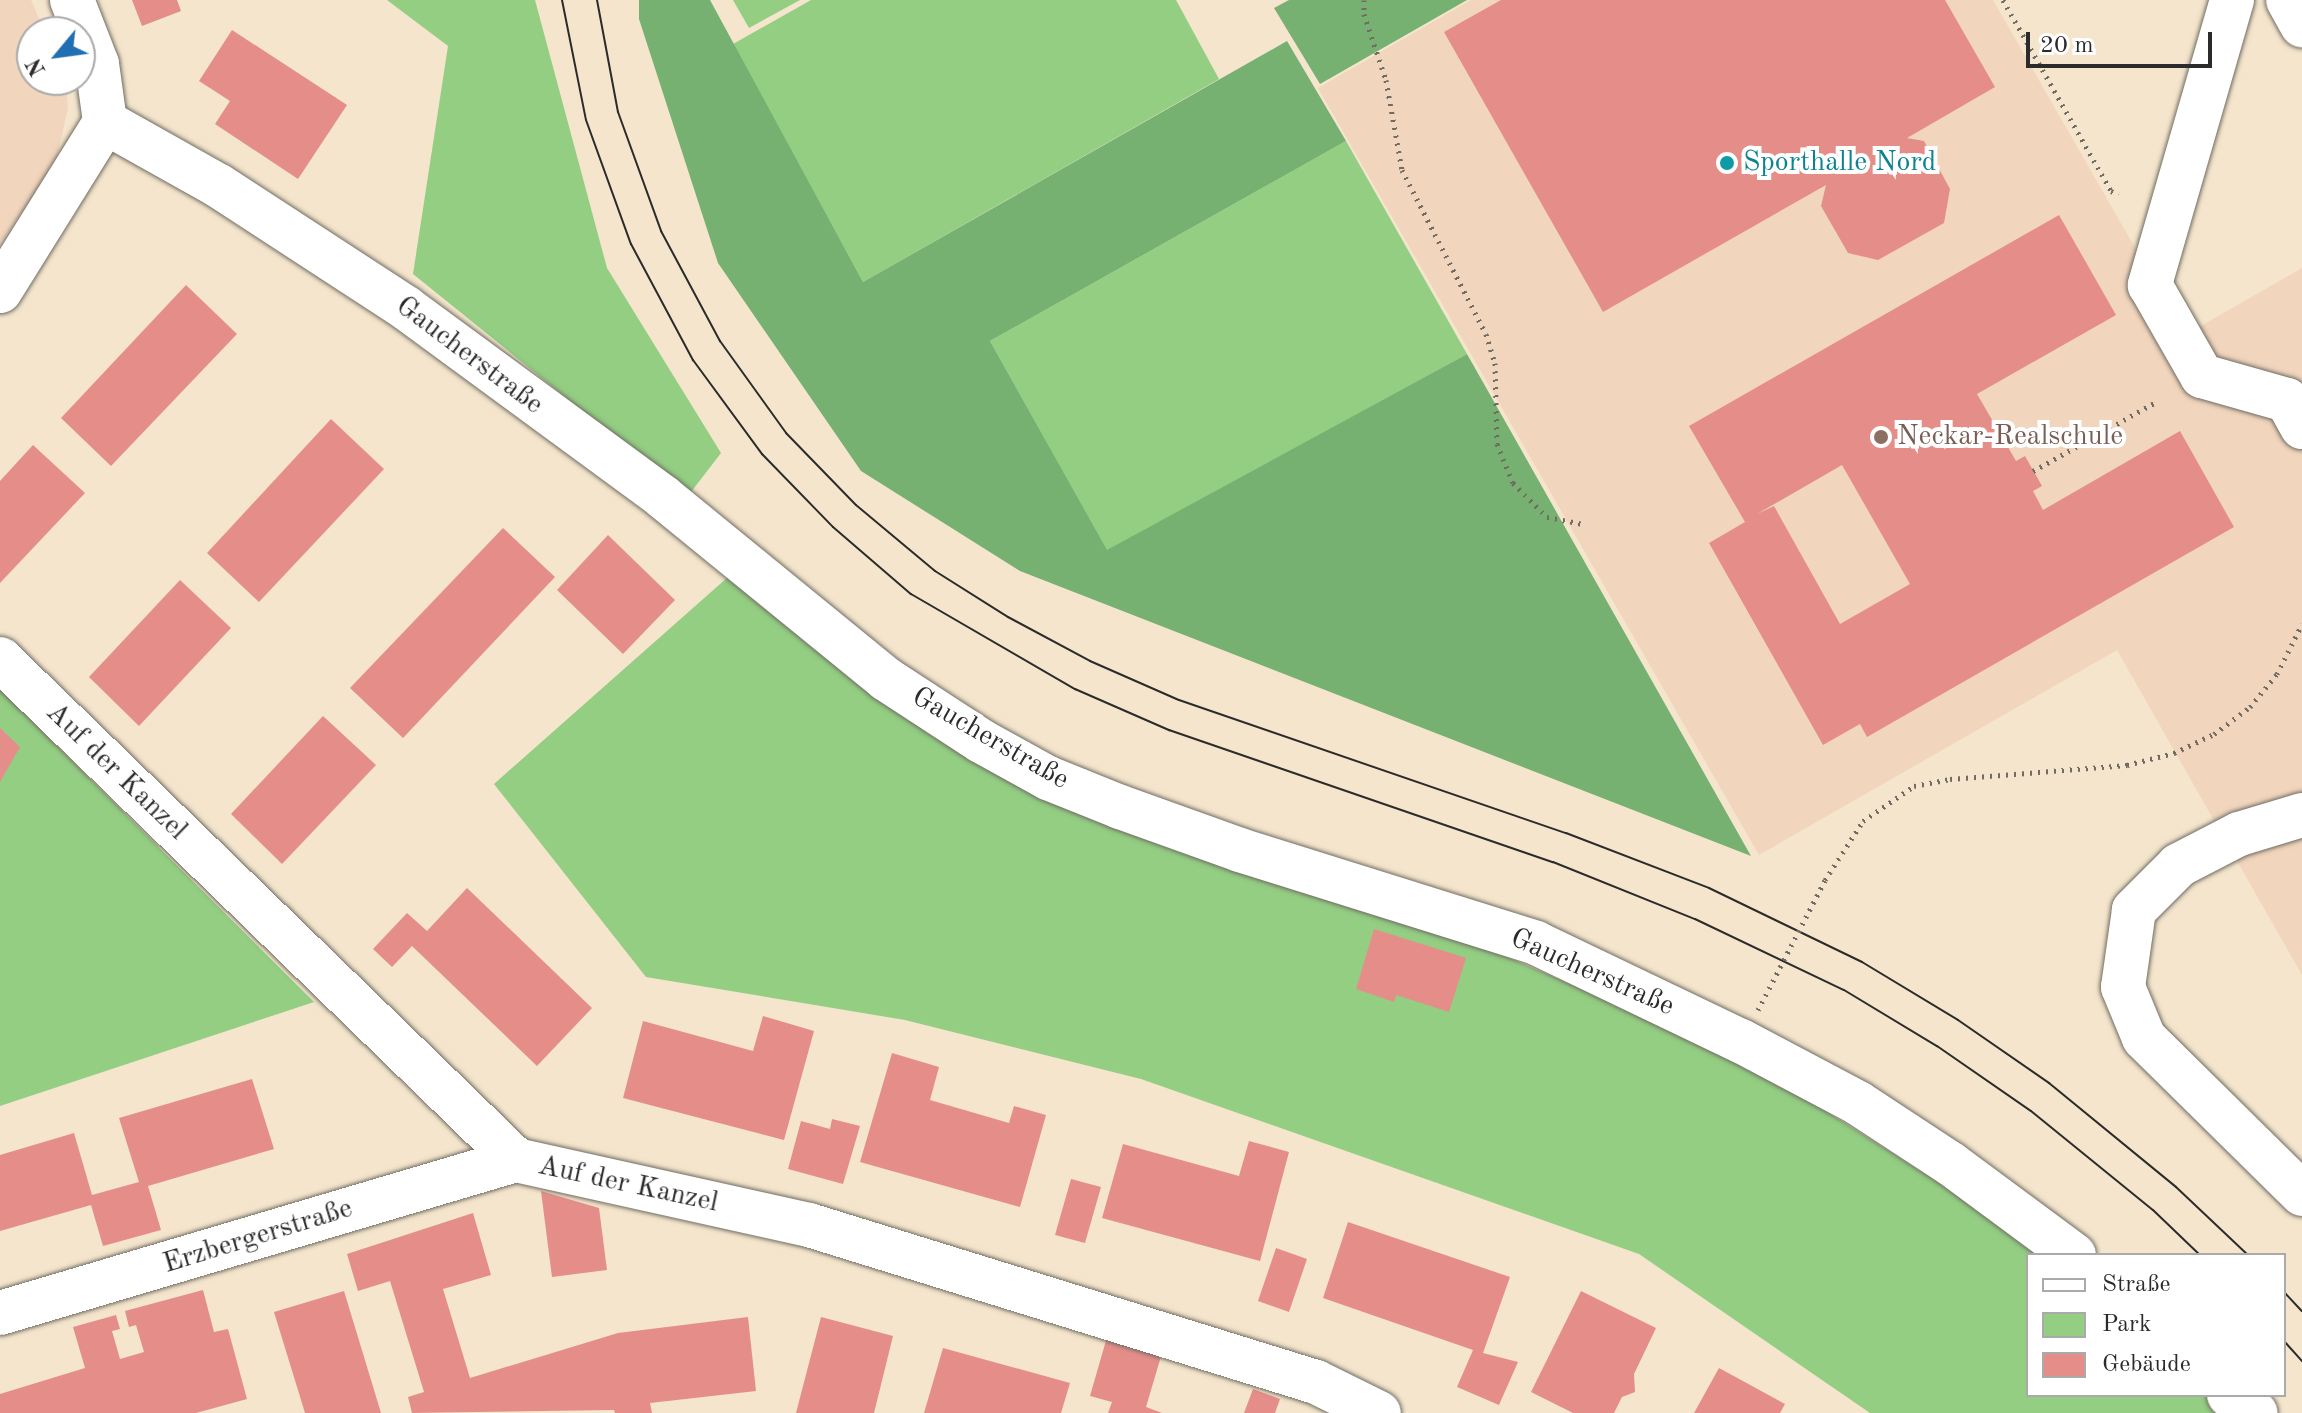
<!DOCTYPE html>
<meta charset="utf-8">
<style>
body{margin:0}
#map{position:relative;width:2302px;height:1413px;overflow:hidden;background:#f4e5cc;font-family:"Old Standard TT",serif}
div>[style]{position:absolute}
.built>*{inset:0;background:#f1d5bd}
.green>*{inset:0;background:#93ce83}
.forest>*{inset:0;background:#76b171}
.building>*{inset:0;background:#e58e89}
.path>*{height:5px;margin-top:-2.5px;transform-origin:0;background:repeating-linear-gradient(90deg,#716c63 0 2px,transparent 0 8px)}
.roads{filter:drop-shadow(0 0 2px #716c63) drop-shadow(0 0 2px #716c63)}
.minor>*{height:44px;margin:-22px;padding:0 22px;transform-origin:22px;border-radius:22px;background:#fff}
.tram>*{height:2px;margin:-1px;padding:0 1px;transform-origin:1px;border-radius:1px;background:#2b2b2b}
.path-bridge>*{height:5px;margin-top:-2.5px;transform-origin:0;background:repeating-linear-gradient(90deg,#716c63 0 2px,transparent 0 8px)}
.dots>*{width:22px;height:22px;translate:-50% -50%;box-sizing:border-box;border:4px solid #fff;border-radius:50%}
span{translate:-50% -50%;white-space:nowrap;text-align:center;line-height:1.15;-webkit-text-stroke:8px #fff;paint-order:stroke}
.culture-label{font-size:28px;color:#0d838f}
.left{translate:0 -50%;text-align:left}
.street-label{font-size:28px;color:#2b2b2b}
.education-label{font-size:28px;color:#785e54}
.legend{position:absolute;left:2026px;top:1253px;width:260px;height:144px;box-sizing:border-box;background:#fff;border:2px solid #aaa;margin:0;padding:10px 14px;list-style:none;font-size:24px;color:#2b2b2b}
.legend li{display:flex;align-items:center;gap:16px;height:40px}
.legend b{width:40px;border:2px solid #aaa}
.north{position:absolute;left:16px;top:16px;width:80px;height:80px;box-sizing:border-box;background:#fff;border:2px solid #aaa;border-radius:50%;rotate:241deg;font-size:22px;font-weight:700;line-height:32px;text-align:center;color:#2b2b2b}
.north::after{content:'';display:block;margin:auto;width:28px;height:36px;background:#1f6fb2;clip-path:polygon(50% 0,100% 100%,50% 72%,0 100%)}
.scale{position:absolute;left:2026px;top:32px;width:186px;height:36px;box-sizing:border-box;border:4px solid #2b2b2b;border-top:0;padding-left:10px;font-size:24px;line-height:28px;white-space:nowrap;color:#2b2b2b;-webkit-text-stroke:6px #fff;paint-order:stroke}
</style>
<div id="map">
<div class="built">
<i style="clip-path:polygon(0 0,31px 0,45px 32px,32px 32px,32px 80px,66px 80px,68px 109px,55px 164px,0 244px)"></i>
<i style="clip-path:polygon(1471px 0,1993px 0,2185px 335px,2302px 268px,2302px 975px,2117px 650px,1759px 855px,1318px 88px)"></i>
</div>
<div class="green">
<i style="clip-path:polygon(387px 0,535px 0,607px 268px,721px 453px,688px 496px,413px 274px,448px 46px)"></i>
<i style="clip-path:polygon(733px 0,800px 0,749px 28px)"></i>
<i style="clip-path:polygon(811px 0,1176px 0,1219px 79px,863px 282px,733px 44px)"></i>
<i style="clip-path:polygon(1346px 141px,1467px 354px,1107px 551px,990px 341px)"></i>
<i style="clip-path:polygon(728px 577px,944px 736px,1425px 922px,1735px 1054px,2054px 1255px,2028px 1255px,2028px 1395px,2204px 1395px,2219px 1409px,2216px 1413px,1870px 1413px,1639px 1254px,1141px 1079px,905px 1020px,646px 977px,494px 784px)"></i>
<i style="clip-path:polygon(0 689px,314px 1002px,0 1106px)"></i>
</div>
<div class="forest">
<i style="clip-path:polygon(639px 0,710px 0,863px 282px,1287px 41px,1346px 141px,990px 341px,1107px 550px,1467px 354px,1751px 856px,1020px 571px,861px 471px,718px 263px,639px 19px)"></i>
<i style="clip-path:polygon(1289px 0,1467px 0,1320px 84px,1274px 8px)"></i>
</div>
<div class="building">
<i style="clip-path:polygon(132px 0,177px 0,181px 11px,142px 26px)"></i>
<i style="clip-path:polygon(1501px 0,1945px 0,1995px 87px,1907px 138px,1924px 141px,1950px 189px,1944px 223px,1878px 260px,1848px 253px,1821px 206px,1826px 185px,1603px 312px,1444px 32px)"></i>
<i style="clip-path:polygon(232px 30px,347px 105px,298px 179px,215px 124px,230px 101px,199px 81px)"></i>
<i style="clip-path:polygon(evenodd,2059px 215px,2116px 315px,1977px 394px,2016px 461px,2025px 456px,2042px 486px,2033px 491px,2043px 510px,2180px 431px,2234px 527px,1867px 737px,1860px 724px,1823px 745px,1709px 543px,1745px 522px,1689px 426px,2059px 215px,1842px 465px,1910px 584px,1840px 624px,1774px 506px,1757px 514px,1842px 465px)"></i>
<i style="clip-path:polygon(186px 285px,237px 334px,111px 466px,61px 418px)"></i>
<i style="clip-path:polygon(331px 419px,384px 469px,259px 602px,207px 553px)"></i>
<i style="clip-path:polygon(33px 445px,85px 493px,0 583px,0 481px)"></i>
<i style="clip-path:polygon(503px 528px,555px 577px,403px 738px,350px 688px)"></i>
<i style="clip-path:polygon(608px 535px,675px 600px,623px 654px,557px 590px)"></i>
<i style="clip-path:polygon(180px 580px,231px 628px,139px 726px,89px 677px)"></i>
<i style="clip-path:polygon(323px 716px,376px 765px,282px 864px,231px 814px)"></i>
<i style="clip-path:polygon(0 728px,20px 747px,0 782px)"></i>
<i style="clip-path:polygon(467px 888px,592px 1008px,537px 1066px,412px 946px,392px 967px,373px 949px,407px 913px,427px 931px)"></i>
<i style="clip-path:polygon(1374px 929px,1466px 958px,1449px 1012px,1396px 995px,1394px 1002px,1356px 989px)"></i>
<i style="clip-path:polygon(763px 1016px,814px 1031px,784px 1140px,623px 1098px,643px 1021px,753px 1051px)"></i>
<i style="clip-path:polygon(892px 1053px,939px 1067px,930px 1100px,1009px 1123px,1014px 1106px,1046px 1115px,1020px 1207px,860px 1162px)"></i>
<i style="clip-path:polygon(252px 1079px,274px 1149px,148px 1186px,161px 1230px,103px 1246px,91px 1205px,0 1231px,0 1155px,74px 1133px,92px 1195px,139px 1182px,119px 1118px)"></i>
<i style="clip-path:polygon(832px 1119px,860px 1126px,843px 1184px,788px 1169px,801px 1121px,830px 1129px)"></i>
<i style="clip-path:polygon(1249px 1141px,1289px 1152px,1260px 1261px,1102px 1218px,1123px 1144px,1239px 1176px)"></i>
<i style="clip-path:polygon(1071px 1179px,1101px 1187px,1085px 1243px,1055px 1235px)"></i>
<i style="clip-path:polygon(541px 1191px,599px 1208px,607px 1270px,552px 1277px)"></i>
<i style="clip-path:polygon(473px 1213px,491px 1275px,443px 1289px,470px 1378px,618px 1333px,748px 1317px,756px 1391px,650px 1403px,652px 1413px,615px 1413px,614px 1410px,412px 1413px,408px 1397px,424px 1392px,390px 1281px,358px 1291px,347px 1254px)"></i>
<i style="clip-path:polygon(1348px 1222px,1510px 1277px,1483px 1353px,1518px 1362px,1499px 1405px,1457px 1387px,1473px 1350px,1323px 1298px)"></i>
<i style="clip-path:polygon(1276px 1248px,1307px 1259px,1289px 1312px,1258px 1301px)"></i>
<i style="clip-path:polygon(203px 1290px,214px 1332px,228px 1329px,247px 1399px,196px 1413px,0 1413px,0 1394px,85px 1368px,73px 1327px,116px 1315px,120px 1329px,112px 1331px,120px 1359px,144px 1352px,136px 1325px,129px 1327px,125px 1311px)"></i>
<i style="clip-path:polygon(344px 1291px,381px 1413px,305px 1413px,274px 1312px)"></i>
<i style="clip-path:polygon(1581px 1291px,1656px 1328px,1634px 1374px,1635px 1392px,1622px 1397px,1614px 1413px,1573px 1413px,1531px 1392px)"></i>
<i style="clip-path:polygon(821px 1317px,893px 1336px,874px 1413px,796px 1413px)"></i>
<i style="clip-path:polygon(1107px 1337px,1162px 1353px,1146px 1407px,1162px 1413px,1108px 1413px,1112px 1402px,1090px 1396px)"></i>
<i style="clip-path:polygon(943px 1348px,1070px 1383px,1061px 1413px,924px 1413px)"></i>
<i style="clip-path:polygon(1719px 1368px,1785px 1404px,1780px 1413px,1694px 1413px)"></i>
<i style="clip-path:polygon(1253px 1389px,1280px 1399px,1275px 1413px,1244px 1413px)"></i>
</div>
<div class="path">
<i style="left:1364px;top:0;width:14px;rotate:90deg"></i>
<i style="left:1364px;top:14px;width:70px;rotate:71.6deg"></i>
<i style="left:1386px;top:80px;width:91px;rotate:79.9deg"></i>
<i style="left:1402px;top:170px;width:184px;rotate:62.9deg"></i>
<i style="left:1486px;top:334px;width:30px;rotate:73deg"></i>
<i style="left:1495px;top:363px;width:81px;rotate:88.6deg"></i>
<i style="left:1497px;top:444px;width:42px;rotate:67.7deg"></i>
<i style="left:1513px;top:483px;width:48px;rotate:45deg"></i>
<i style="left:1547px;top:517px;width:38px;rotate:11deg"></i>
<i style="left:2003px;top:0;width:219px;rotate:60.5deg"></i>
<i style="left:2111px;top:191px;width:8px;rotate:23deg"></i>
<i style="left:2033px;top:471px;width:141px;rotate:-29.3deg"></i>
<i style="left:1825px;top:880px;width:70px;rotate:-57.2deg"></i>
<i style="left:1863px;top:821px;width:62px;rotate:-34.5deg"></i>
<i style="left:1914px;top:786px;width:37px;rotate:-11deg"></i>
<i style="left:1950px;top:779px;width:178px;rotate:-4.5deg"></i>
<i style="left:2127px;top:765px;width:49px;rotate:-14.3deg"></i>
<i style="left:2174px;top:753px;width:44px;rotate:-25.4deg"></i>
<i style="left:2214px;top:734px;width:45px;rotate:-36.9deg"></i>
<i style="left:2250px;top:707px;width:43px;rotate:-50.7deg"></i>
<i style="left:2277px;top:674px;width:56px;rotate:-63.4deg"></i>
</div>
<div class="roads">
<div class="minor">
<i style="left:72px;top:0;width:69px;rotate:68.7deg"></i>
<i style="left:97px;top:64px;width:59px;rotate:82.1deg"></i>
<i style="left:2232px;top:0;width:297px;rotate:106.1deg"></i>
<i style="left:2150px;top:285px;width:105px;rotate:60.3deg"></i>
<i style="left:2202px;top:376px;width:88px;rotate:15.8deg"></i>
<i style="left:2287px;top:400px;width:31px;rotate:61deg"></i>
<i style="left:2288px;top:0;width:29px;rotate:61deg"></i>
<i style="left:105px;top:122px;width:131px;rotate:29.3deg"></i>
<i style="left:219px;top:186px;width:223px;rotate:33.1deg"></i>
<i style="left:406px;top:308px;width:319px;rotate:36.3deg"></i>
<i style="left:663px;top:497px;width:288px;rotate:39.2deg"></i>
<i style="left:886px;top:679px;width:113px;rotate:33.1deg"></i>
<i style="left:981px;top:741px;width:77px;rotate:28.9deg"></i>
<i style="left:1048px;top:778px;width:78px;rotate:21.9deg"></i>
<i style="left:1120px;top:807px;width:127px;rotate:19.7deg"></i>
<i style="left:1240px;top:850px;width:310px;rotate:17.4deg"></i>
<i style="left:1536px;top:943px;width:227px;rotate:25.6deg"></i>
<i style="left:1741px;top:1041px;width:132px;rotate:27.9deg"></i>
<i style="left:1858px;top:1103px;width:111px;rotate:33.3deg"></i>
<i style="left:1951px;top:1164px;width:153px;rotate:36.5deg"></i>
<i style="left:0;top:291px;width:199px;rotate:-58.1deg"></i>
<i style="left:0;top:659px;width:719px;rotate:44.15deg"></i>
<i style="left:516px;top:1160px;width:300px;rotate:12.5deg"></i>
<i style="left:809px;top:1225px;width:531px;rotate:17.21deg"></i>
<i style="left:1316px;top:1382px;width:70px;rotate:26.2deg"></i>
<i style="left:2302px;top:815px;width:66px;rotate:163.2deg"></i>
<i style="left:2239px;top:834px;width:68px;rotate:152.7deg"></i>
<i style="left:2179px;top:865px;width:64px;rotate:135deg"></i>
<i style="left:2134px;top:910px;width:78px;rotate:98.1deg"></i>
<i style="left:2123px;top:987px;width:55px;rotate:67.6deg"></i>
<i style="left:2144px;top:1038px;width:222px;rotate:44.6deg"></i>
<i style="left:0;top:1313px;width:538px;rotate:-16.52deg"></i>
<i style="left:2229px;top:1395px;width:32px;rotate:34deg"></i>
</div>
</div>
<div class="tram">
<i style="left:562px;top:0;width:122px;rotate:78.7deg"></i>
<i style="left:586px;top:120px;width:132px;rotate:70.1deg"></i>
<i style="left:631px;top:244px;width:132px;rotate:61.9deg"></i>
<i style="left:693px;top:360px;width:117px;rotate:53.7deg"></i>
<i style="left:762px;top:454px;width:102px;rotate:45.8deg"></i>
<i style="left:833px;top:527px;width:103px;rotate:40.7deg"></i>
<i style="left:911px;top:594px;width:190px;rotate:30.1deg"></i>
<i style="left:1075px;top:689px;width:103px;rotate:23.6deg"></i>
<i style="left:1169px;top:730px;width:406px;rotate:19deg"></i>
<i style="left:1553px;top:862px;width:153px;rotate:21.9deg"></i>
<i style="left:1695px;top:919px;width:165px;rotate:25.5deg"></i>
<i style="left:1844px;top:990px;width:109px;rotate:31.1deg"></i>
<i style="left:1937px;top:1046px;width:114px;rotate:34.7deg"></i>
<i style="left:2031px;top:1111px;width:157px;rotate:39.1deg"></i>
<i style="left:2153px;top:1210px;width:65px;rotate:43.8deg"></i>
<i style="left:597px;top:0;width:114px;rotate:79.4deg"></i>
<i style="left:618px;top:112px;width:127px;rotate:70.1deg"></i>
<i style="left:661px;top:231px;width:125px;rotate:61.8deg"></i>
<i style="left:720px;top:341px;width:113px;rotate:54.3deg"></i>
<i style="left:786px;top:433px;width:100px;rotate:45.8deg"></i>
<i style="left:856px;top:505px;width:103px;rotate:39.9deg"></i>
<i style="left:935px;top:571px;width:86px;rotate:32.2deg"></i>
<i style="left:1008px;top:617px;width:93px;rotate:28.2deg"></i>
<i style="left:1090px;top:661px;width:97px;rotate:23.7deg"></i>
<i style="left:1179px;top:700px;width:409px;rotate:19deg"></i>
<i style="left:1566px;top:833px;width:153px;rotate:21deg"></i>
<i style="left:1709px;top:888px;width:170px;rotate:25.8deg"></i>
<i style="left:1862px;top:962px;width:112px;rotate:31.1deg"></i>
<i style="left:1958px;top:1020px;width:111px;rotate:34.7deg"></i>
<i style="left:2049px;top:1083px;width:164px;rotate:39.3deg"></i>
<i style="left:2176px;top:1187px;width:99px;rotate:43.4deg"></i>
<i style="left:2284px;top:1292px;width:26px;rotate:47deg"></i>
<i style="left:2284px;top:1341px;width:27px;rotate:48deg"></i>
</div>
<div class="path-bridge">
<i style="left:1758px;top:1010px;width:146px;rotate:-62.7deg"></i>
</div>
<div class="dots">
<i style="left:1727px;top:163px;background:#0f9aa8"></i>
<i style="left:1881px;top:437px;background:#8d6e63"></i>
</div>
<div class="culture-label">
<span class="left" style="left:1743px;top:163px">Sporthalle Nord</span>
</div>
<div class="street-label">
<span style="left:469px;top:356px;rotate:37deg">Gaucherstraße</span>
<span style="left:990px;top:739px;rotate:30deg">Gaucherstraße</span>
<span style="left:116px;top:772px;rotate:44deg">Auf der Kanzel</span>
<span style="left:1592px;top:973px;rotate:24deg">Gaucherstraße</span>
<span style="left:628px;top:1185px;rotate:12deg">Auf der Kanzel</span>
<span style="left:258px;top:1237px;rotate:-17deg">Erzbergerstraße</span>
</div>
<div class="education-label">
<span class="left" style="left:1897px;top:437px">Neckar-Realschule</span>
</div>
<ul class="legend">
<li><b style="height:10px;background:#fff"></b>Straße</li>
<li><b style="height:22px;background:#93ce83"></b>Park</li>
<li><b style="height:22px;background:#e58e89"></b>Gebäude</li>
</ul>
<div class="north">N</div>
<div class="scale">20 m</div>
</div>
